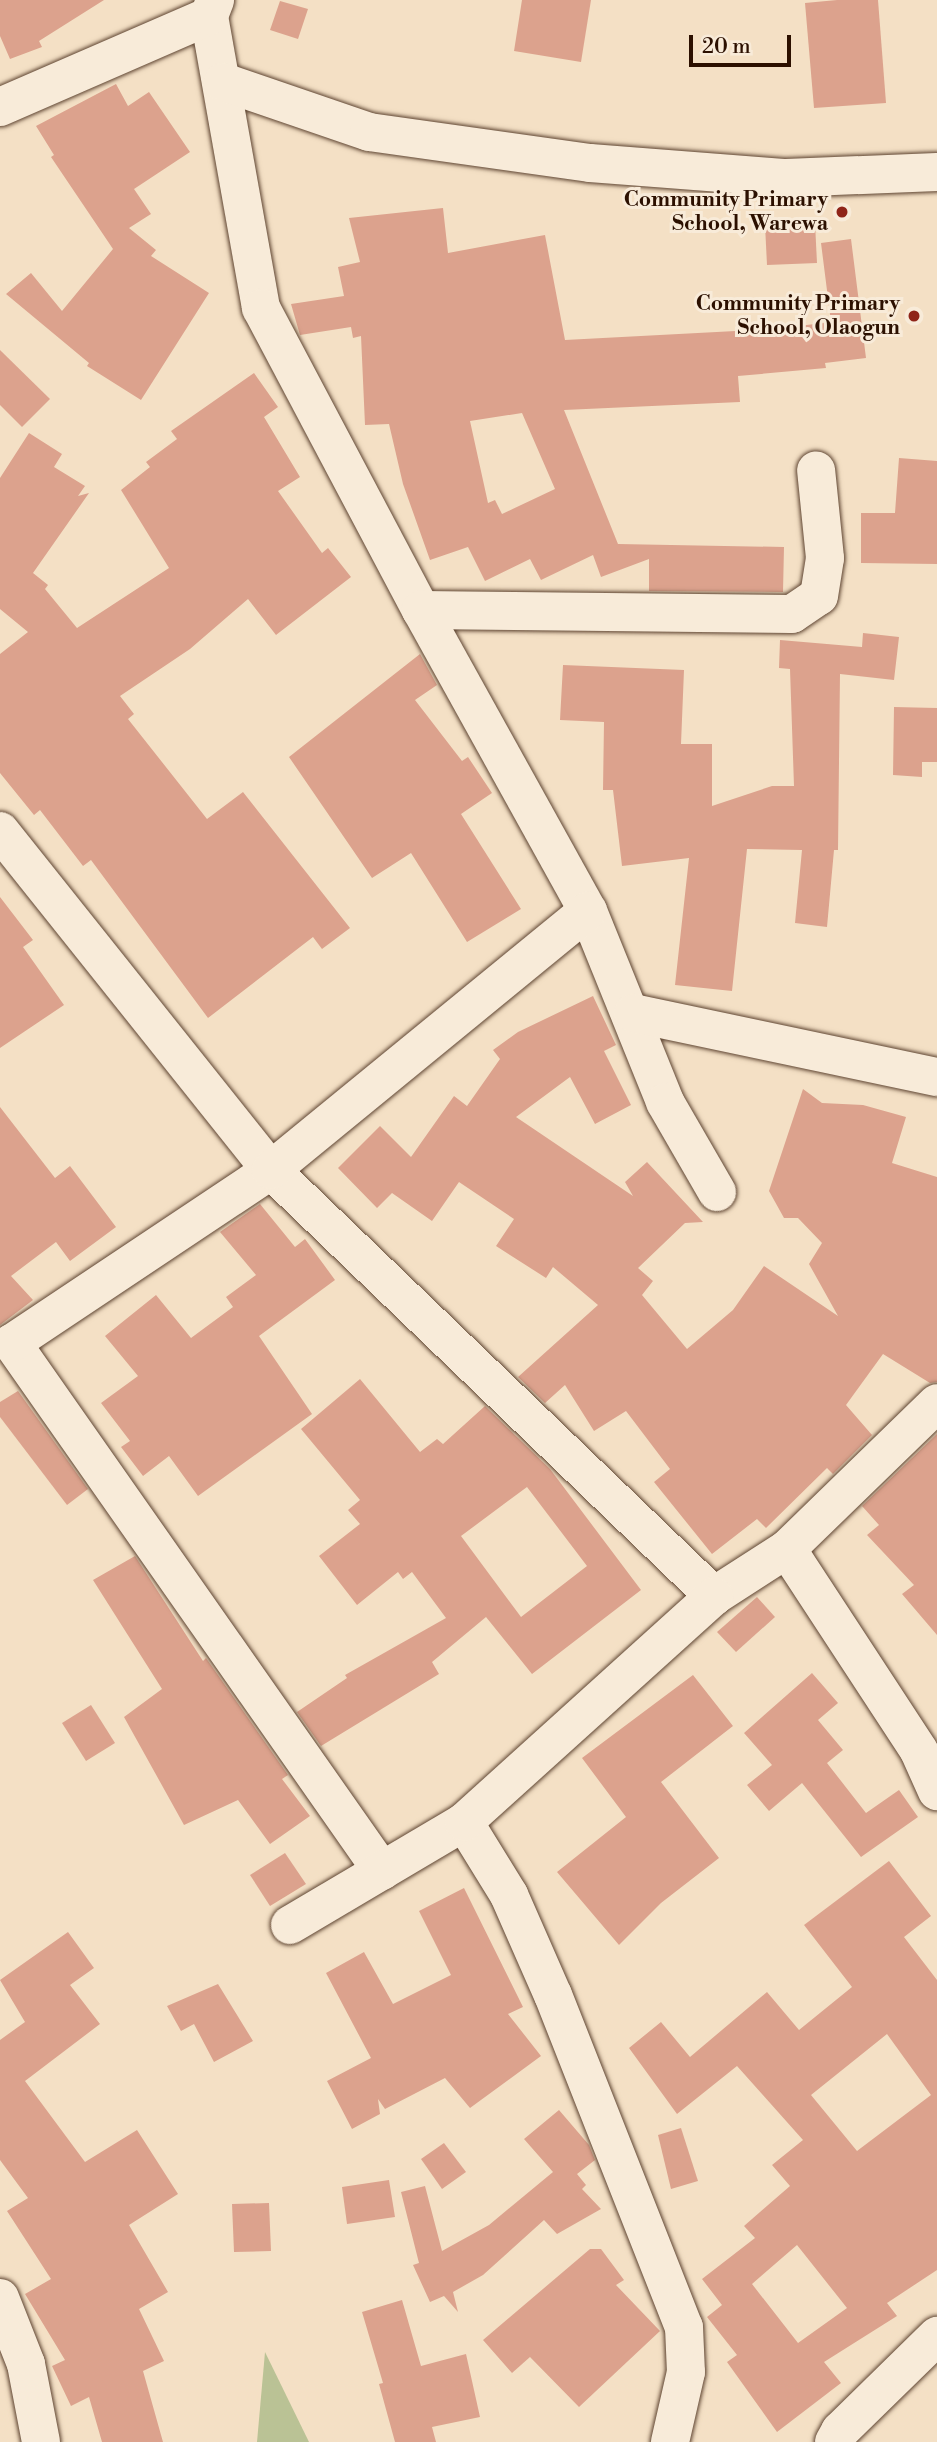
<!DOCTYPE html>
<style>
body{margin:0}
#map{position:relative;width:937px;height:2442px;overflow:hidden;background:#f4e0c5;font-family:"Libre Bodoni",serif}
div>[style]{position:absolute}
.green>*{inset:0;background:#bac295}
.building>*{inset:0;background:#dca28d}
.roads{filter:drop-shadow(0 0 2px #5e4431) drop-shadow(0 0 2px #5e4431)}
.minor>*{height:38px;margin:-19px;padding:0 19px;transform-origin:19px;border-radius:19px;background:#f8ebd9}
.dots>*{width:19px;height:19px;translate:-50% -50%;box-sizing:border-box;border:4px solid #f8ebd9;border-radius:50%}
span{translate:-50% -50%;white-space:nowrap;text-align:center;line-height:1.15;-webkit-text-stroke:6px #f8ebd9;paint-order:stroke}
.poi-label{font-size:21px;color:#2c1000;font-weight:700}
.right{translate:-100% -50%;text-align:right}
.scale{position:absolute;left:689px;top:35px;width:102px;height:32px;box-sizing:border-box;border:4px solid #2c1000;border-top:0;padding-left:9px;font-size:21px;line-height:24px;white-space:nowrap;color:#2c1000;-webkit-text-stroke:5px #f8ebd9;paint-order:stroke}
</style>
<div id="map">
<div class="green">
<i style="clip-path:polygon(265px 2352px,309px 2442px,257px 2442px)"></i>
</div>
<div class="building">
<i style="clip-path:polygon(0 0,104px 0,39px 41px,42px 47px,10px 59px,0 36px)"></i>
<i style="clip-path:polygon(522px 0,591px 0,581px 62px,514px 51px)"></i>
<i style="clip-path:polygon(837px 0,878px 0,886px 103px,814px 108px,805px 3px)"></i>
<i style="clip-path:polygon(280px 1px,308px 9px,298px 39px,270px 30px)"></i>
<i style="clip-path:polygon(116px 84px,128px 106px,149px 92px,190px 152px,134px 189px,151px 214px,129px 228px,156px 250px,151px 256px,209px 293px,141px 400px,87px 366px,89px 363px,6px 294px,31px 273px,62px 311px,113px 249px,51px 157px,54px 155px,36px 126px)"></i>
<i style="clip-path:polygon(evenodd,443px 208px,448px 253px,545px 235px,565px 340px,774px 329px,831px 322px,821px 243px,851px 239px,866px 358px,825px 363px,826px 368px,738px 376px,740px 402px,564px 410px,618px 544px,784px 547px,783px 592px,649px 591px,649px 559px,601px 577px,593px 555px,541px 580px,530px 559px,485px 581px,468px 547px,430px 560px,403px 484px,389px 424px,365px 425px,361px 336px,353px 338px,351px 327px,300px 335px,291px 304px,344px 296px,338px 267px,360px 262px,349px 218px,443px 208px,522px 413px,555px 489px,502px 514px,495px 500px,488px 503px,470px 421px,522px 413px)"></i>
<i style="clip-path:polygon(815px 223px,817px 263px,767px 265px,765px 225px)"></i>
<i style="clip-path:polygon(0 350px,50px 399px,22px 427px,0 405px)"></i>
<i style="clip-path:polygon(254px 373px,278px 407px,264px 417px,300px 477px,278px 491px,322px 553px,328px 548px,351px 577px,276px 635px,248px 599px,190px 649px,120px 696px,134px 714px,128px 719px,207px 819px,243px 792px,350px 928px,322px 949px,313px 937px,208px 1018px,91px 860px,83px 866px,40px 810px,34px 815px,0 773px,0 654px,28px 632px,0 609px,0 478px,29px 433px,62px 454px,54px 467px,85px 486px,78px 496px,89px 493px,33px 573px,48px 585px,45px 589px,77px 628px,169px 568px,121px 490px,150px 467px,146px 462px,177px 439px,171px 431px)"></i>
<i style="clip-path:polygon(899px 458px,937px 461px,937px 564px,861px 563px,861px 513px,895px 513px)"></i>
<i style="clip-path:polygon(863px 633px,899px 637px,894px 680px,840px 674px,838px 850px,834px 850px,827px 927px,795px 923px,802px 850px,747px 849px,732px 991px,675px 985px,689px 858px,622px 866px,613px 790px,603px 790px,604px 722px,560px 720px,563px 665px,684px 670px,681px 744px,712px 744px,712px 806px,772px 786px,794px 786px,790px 669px,779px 668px,780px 640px,862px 647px)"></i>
<i style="clip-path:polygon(420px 654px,437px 685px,415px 700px,462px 761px,468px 757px,492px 793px,461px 814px,521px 909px,467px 942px,411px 853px,372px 878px,289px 757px)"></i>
<i style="clip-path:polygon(894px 707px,937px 708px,937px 762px,922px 762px,922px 777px,893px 775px)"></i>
<i style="clip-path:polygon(0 897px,33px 940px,23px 947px,64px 1005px,0 1048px)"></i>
<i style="clip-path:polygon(593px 996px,616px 1045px,604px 1051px,631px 1105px,595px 1124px,570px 1077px,516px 1117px,633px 1196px,625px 1182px,647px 1162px,703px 1222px,685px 1223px,638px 1268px,653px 1281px,642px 1295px,687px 1349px,733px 1310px,764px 1266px,838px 1316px,809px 1264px,822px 1243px,798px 1218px,784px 1218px,769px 1191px,803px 1089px,822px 1103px,863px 1105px,906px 1117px,892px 1163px,937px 1177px,937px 1382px,930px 1383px,883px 1354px,846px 1405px,872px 1435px,833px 1474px,827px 1468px,766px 1528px,757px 1519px,712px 1554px,654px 1482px,670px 1469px,626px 1411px,594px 1431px,565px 1385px,545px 1403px,518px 1377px,598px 1305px,553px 1267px,546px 1278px,496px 1246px,514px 1219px,459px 1182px,432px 1221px,392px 1193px,377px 1208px,338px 1168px,380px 1126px,411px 1157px,454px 1096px,467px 1106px,500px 1059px,493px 1050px,518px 1032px)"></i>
<i style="clip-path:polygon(0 1107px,55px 1178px,70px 1166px,116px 1227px,70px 1261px,56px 1242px,11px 1276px,33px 1300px,0 1325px)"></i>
<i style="clip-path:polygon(260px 1204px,295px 1247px,305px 1239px,335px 1280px,259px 1336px,312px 1414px,198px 1496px,169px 1456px,143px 1476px,121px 1447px,130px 1441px,101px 1403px,138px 1376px,105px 1336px,156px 1295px,191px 1338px,233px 1307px,226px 1297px,256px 1275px,220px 1232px)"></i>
<i style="clip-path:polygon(evenodd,360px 1379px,420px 1452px,437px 1439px,443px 1444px,485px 1406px,550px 1469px,641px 1590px,532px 1674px,486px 1617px,432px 1662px,439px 1674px,321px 1746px,297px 1712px,347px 1678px,345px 1675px,446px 1618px,412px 1572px,403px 1579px,398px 1572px,357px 1605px,319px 1556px,360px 1524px,348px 1510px,360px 1500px,301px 1429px,360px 1379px,527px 1487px,587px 1566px,521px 1617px,461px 1536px,527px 1487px)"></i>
<i style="clip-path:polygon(18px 1391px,88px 1489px,67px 1505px,0 1417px,0 1402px)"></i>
<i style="clip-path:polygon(937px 1434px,937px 1635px,902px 1594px,914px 1585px,867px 1535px,879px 1525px,862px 1506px)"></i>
<i style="clip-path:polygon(135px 1556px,203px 1661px,206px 1658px,288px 1775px,282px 1779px,310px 1816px,270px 1844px,238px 1800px,184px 1825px,124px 1717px,162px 1689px,93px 1580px)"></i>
<i style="clip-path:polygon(757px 1597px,775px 1617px,736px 1652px,717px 1632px)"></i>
<i style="clip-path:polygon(812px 1673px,838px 1703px,818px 1720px,843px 1750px,827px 1763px,866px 1813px,899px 1790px,918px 1817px,861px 1857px,802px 1783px,769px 1811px,747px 1785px,772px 1765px,744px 1733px)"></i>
<i style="clip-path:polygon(693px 1675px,733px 1726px,661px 1782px,719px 1858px,661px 1903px,619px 1945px,557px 1872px,626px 1817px,582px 1758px)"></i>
<i style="clip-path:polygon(91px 1705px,115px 1743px,86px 1761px,62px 1723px)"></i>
<i style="clip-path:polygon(285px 1853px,306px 1884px,270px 1906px,250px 1875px)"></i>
<i style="clip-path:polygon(evenodd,889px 1861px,931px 1916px,904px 1937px,937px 1980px,937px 2270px,887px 2303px,897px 2316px,824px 2362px,841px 2383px,777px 2432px,727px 2362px,737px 2355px,707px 2317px,722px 2305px,702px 2279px,755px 2238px,744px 2226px,790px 2186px,772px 2165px,803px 2140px,737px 2066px,677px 2114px,629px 2048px,661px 2022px,690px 2057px,767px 1992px,799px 2030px,852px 1987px,804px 1925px,889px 1861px,887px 2034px,931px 2095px,857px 2151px,811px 2095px,887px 2034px,889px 1861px,797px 2245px,847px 2308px,798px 2343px,752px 2284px,797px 2245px)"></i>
<i style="clip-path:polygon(464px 1888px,523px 2007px,508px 2014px,541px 2056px,470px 2108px,445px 2078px,385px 2109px,378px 2099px,380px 2114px,352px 2129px,327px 2081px,371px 2058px,326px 1973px,364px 1952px,393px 2004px,451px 1975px,419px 1911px)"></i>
<i style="clip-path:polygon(68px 1932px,94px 1968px,70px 1985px,100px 2024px,25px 2081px,85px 2162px,137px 2130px,178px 2194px,129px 2225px,168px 2292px,139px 2309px,164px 2361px,143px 2371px,163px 2442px,102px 2442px,89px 2397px,71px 2406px,52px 2366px,65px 2360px,25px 2294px,51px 2279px,7px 2211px,28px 2198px,0 2160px,0 2040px,25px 2022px,0 1980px)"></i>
<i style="clip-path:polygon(218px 1984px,253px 2041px,214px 2062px,194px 2024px,181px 2031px,167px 2006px)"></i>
<i style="clip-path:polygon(559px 2110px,589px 2145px,595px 2160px,577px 2174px,586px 2185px,582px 2189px,601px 2209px,557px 2234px,544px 2220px,483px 2275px,453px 2292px,458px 2312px,444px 2296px,430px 2302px,413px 2265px,419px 2263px,401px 2192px,425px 2186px,442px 2251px,489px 2225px,553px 2172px,524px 2139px)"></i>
<i style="clip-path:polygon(681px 2128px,698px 2181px,671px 2189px,658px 2135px)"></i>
<i style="clip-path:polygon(444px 2143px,466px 2172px,442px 2189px,421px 2159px)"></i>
<i style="clip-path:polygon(389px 2180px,395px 2217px,347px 2224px,342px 2187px)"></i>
<i style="clip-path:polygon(269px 2203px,271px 2251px,234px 2252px,232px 2204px)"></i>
<i style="clip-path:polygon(590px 2249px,601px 2249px,624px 2280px,616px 2285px,660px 2331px,579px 2407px,530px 2357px,512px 2373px,483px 2340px)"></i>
<i style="clip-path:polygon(402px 2300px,421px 2366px,466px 2354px,480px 2417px,432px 2427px,436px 2442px,395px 2442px,379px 2384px,383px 2383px,362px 2312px)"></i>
</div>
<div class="roads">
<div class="minor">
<i style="left:209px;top:16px;width:297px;rotate:79.9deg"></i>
<i style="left:261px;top:308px;width:342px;rotate:62.1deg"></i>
<i style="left:421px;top:610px;width:344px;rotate:61deg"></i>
<i style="left:588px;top:911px;width:206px;rotate:68deg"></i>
<i style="left:665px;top:1102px;width:104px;rotate:60deg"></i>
<i style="left:223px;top:82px;width:154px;rotate:18.9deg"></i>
<i style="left:369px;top:132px;width:223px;rotate:8deg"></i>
<i style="left:590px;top:163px;width:197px;rotate:4.4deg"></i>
<i style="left:786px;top:178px;width:151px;rotate:-2.3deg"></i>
<i style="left:0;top:107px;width:228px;rotate:-23.5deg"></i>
<i style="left:209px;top:16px;width:17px;rotate:-69deg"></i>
<i style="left:421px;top:610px;width:371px;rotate:0.6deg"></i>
<i style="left:792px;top:614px;width:32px;rotate:-34deg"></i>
<i style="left:819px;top:596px;width:38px;rotate:-81deg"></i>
<i style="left:825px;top:558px;width:88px;rotate:-95.8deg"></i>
<i style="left:0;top:831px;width:434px;rotate:51.4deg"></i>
<i style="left:271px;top:1170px;width:615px;rotate:43.88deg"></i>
<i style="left:714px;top:1596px;width:87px;rotate:-32.8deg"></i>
<i style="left:787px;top:1549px;width:241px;rotate:56.8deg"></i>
<i style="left:919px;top:1751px;width:44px;rotate:65.8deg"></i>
<i style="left:633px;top:1013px;width:311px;rotate:11.9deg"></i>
<i style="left:787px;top:1549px;width:209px;rotate:-44.2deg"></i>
<i style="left:464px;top:1822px;width:86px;rotate:58.3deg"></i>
<i style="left:509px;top:1895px;width:109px;rotate:66.3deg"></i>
<i style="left:553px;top:1995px;width:357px;rotate:68.5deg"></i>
<i style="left:684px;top:2327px;width:45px;rotate:87.5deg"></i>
<i style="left:686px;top:2372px;width:72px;rotate:102.9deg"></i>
<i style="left:382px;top:1871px;width:645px;rotate:-125.02deg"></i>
<i style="left:12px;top:1343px;width:311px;rotate:-33.7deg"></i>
<i style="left:271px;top:1170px;width:409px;rotate:-39.3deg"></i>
<i style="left:290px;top:1925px;width:202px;rotate:-30.6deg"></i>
<i style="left:464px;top:1822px;width:337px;rotate:-42.1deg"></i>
<i style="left:0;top:2298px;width:71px;rotate:68.5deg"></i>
<i style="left:26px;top:2364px;width:79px;rotate:79.1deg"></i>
<i style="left:834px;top:2442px;width:13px;rotate:-61deg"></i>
<i style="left:840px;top:2431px;width:136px;rotate:-44.4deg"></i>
</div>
</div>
<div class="dots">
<i style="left:842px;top:212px;background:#8f2418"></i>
<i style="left:914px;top:316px;background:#8f2418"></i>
</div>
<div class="poi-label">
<span class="right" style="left:828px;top:212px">Community Primary<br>School, Warewa</span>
<span class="right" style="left:900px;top:316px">Community Primary<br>School, Olaogun</span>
</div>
<div class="scale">20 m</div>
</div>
